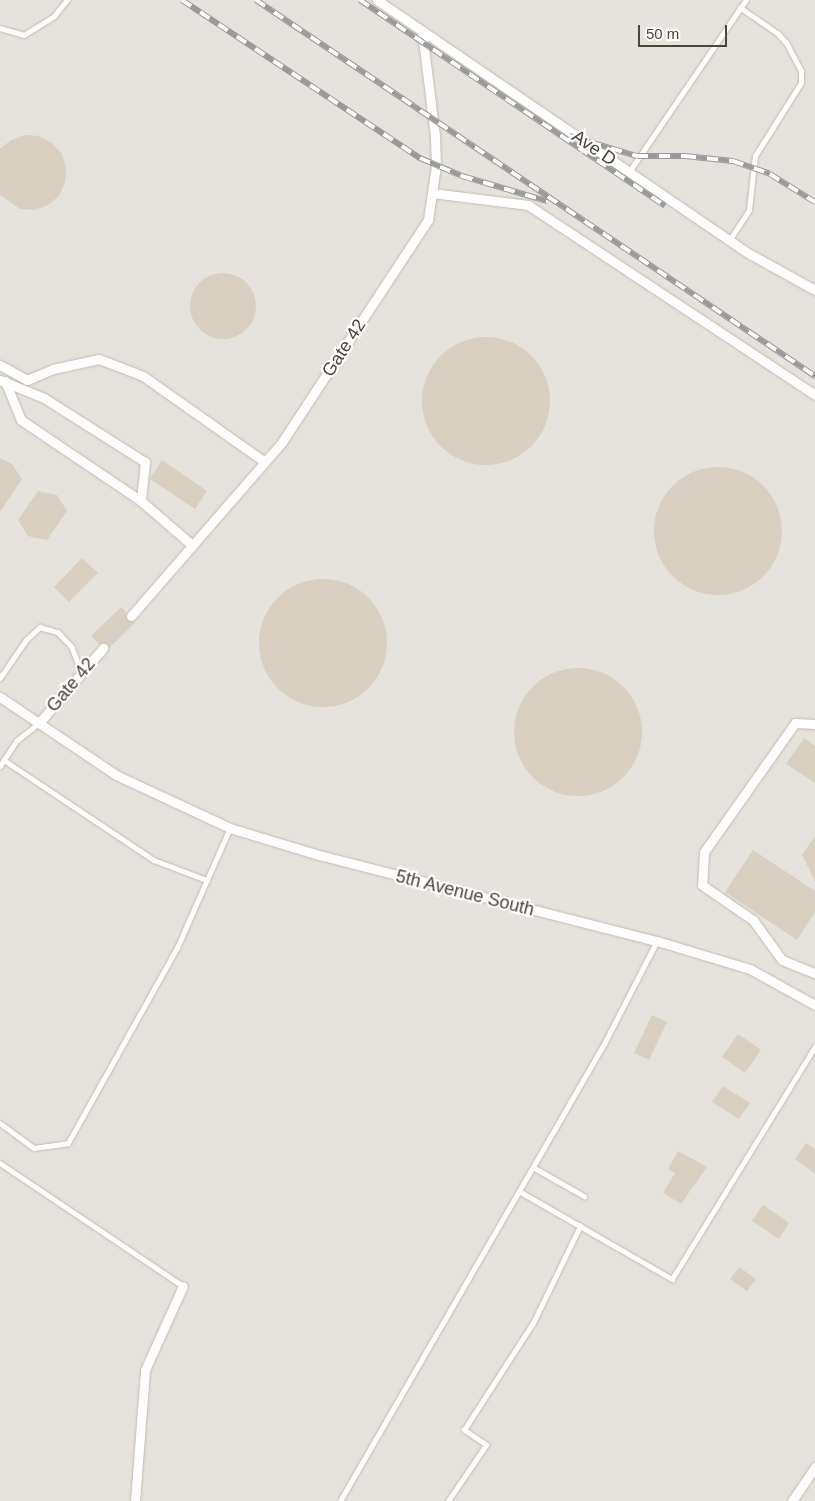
<!DOCTYPE html>
<style>
body{margin:0}
#map{position:relative;width:815px;height:1501px;overflow:hidden;background:#f6f3ec;font-family:Helvetica,sans-serif}
div>[style]{position:absolute}
.industrial>*{inset:0;background:#e6e2dd}
.building>*{inset:0;background:#d8cfc1}
.round{border-radius:50%}
.street-tunnel>*{height:9px;margin-top:-4.5px;transform-origin:0;background:repeating-linear-gradient(90deg,#d4d0c8 0 9px,transparent 0 13.5px)}
.roads{filter:drop-shadow(0 0 1px #c2bbae) drop-shadow(0 0 1px #c2bbae)}
.lane>*{height:4.5px;margin:-2.25px;padding:0 2.25px;transform-origin:2.25px;border-radius:2.25px;background:#fff}
.street>*{height:9px;margin:-4.5px;padding:0 4.5px;transform-origin:4.5px;border-radius:4.5px;background:#fff}
.rail>*{height:5.5px;margin-top:-2.75px;transform-origin:0;background:repeating-linear-gradient(90deg,#fff 0 11px,#9a9a9a 0 22px);box-sizing:border-box;border-block:1px solid #9a9a9a}
span{translate:-50% -50%;white-space:nowrap;text-align:center;line-height:1.15;-webkit-text-stroke:4.5px #fff;paint-order:stroke}
.street-label{font-size:18px;color:#4b4439}
.scale{position:absolute;left:638px;top:25px;width:89px;height:22px;box-sizing:border-box;border:2px solid #4b4439;border-top:0;padding-left:6px;font-size:15px;line-height:18px;white-space:nowrap;color:#4b4439;-webkit-text-stroke:4px #fff;paint-order:stroke}
</style>
<div id="map">
<div class="industrial">
<i style="clip-path:polygon(0 0,815px 0,815px 1501px,0 1501px)"></i>
</div>
<div class="building">
<i style="clip-path:polygon(25px 135px,39px 136px,52px 143px,62px 154px,66px 168px,65px 182px,59px 196px,48px 205px,34px 210px,20px 209px,0 195px,0 149px,11px 140px)"></i>
<i class="round" style="left:190px;top:273px;width:66px;height:66px"></i>
<i class="round" style="left:422px;top:337px;width:128px;height:128px"></i>
<i style="clip-path:polygon(0 458px,12px 464px,22px 479px,0 512px)"></i>
<i style="clip-path:polygon(162px 460px,207px 491px,195px 509px,150px 479px)"></i>
<i class="round" style="left:654px;top:467px;width:128px;height:128px"></i>
<i style="clip-path:polygon(38px 491px,57px 495px,67px 511px,47px 540px,28px 536px,18px 520px)"></i>
<i style="clip-path:polygon(82px 558px,98px 573px,69px 602px,54px 587px)"></i>
<i class="round" style="left:259px;top:579px;width:128px;height:128px"></i>
<i style="clip-path:polygon(121px 607px,126px 612px,127px 620px,136px 622px,109px 648px,107px 643px,99px 644px,91px 636px)"></i>
<i class="round" style="left:514px;top:668px;width:128px;height:128px"></i>
<i style="clip-path:polygon(804px 738px,815px 746px,815px 783px,786px 764px)"></i>
<i style="clip-path:polygon(815px 836px,815px 881px,802px 855px)"></i>
<i style="clip-path:polygon(753px 850px,815px 891px,815px 912px,797px 940px,725px 892px)"></i>
<i style="clip-path:polygon(652px 1015px,667px 1022px,649px 1060px,634px 1053px)"></i>
<i style="clip-path:polygon(738px 1034px,761px 1050px,745px 1073px,722px 1057px)"></i>
<i style="clip-path:polygon(723px 1086px,750px 1103px,739px 1119px,712px 1102px)"></i>
<i style="clip-path:polygon(806px 1143px,815px 1149px,815px 1174px,795px 1159px)"></i>
<i style="clip-path:polygon(678px 1151px,707px 1167px,681px 1204px,663px 1193px,675px 1173px,668px 1169px)"></i>
<i style="clip-path:polygon(763px 1205px,789px 1223px,779px 1239px,752px 1221px)"></i>
<i style="clip-path:polygon(739px 1267px,756px 1279px,747px 1291px,730px 1279px)"></i>
</div>
<div class="street-tunnel">
<i style="left:103px;top:648px;width:43px;rotate:-48.8deg"></i>
</div>
<div class="roads">
<div class="lane">
<i style="left:0;top:28px;width:25px;rotate:16deg"></i>
<i style="left:24px;top:35px;width:36px;rotate:-32deg"></i>
<i style="left:54px;top:16px;width:21px;rotate:-51deg"></i>
<i style="left:629px;top:172px;width:208px;rotate:-55.8deg"></i>
<i style="left:729px;top:241px;width:37px;rotate:-57deg"></i>
<i style="left:749px;top:210px;width:54px;rotate:-83.7deg"></i>
<i style="left:755px;top:156px;width:86px;rotate:-57.8deg"></i>
<i style="left:801px;top:83px;width:12px;rotate:-90deg"></i>
<i style="left:801px;top:71px;width:32px;rotate:-118deg"></i>
<i style="left:786px;top:43px;width:12px;rotate:-132deg"></i>
<i style="left:778px;top:34px;width:46px;rotate:-145.6deg"></i>
<i style="left:0;top:678px;width:46px;rotate:-55.6deg"></i>
<i style="left:26px;top:640px;width:19px;rotate:-43deg"></i>
<i style="left:40px;top:627px;width:19px;rotate:16deg"></i>
<i style="left:58px;top:632px;width:21px;rotate:47deg"></i>
<i style="left:72px;top:647px;width:27px;rotate:70deg"></i>
<i style="left:4px;top:760px;width:180px;rotate:33.7deg"></i>
<i style="left:154px;top:860px;width:57px;rotate:20.7deg"></i>
<i style="left:0;top:766px;width:30px;rotate:-57deg"></i>
<i style="left:16px;top:741px;width:29px;rotate:-38deg"></i>
<i style="left:0;top:1123px;width:42px;rotate:36.3deg"></i>
<i style="left:34px;top:1148px;width:34px;rotate:-8deg"></i>
<i style="left:68px;top:1143px;width:223px;rotate:-60.8deg"></i>
<i style="left:177px;top:948px;width:131px;rotate:-66.2deg"></i>
<i style="left:0;top:1163px;width:220px;rotate:33.9deg"></i>
<i style="left:533px;top:1167px;width:59px;rotate:29.6deg"></i>
<i style="left:519px;top:1191px;width:177px;rotate:29.9deg"></i>
<i style="left:672px;top:1279px;width:273px;rotate:-58.4deg"></i>
<i style="left:340px;top:1501px;width:528px;rotate:-59.99deg"></i>
<i style="left:604px;top:1044px;width:116px;rotate:-62.8deg"></i>
<i style="left:448px;top:1501px;width:68px;rotate:-55.8deg"></i>
<i style="left:486px;top:1445px;width:27px;rotate:-146deg"></i>
<i style="left:464px;top:1430px;width:127px;rotate:-57.2deg"></i>
<i style="left:533px;top:1323px;width:108px;rotate:-64.1deg"></i>
</div>
<div class="street">
<i style="left:377px;top:0;width:449px;rotate:34.3deg"></i>
<i style="left:748px;top:253px;width:77px;rotate:28.9deg"></i>
<i style="left:432px;top:193px;width:97px;rotate:7.1deg"></i>
<i style="left:528px;top:205px;width:344px;rotate:33.5deg"></i>
<i style="left:0;top:365px;width:31px;rotate:29deg"></i>
<i style="left:27px;top:380px;width:28px;rotate:-23deg"></i>
<i style="left:53px;top:369px;width:47px;rotate:-12.3deg"></i>
<i style="left:99px;top:359px;width:47px;rotate:21.1deg"></i>
<i style="left:143px;top:376px;width:149px;rotate:35.2deg"></i>
<i style="left:0;top:380px;width:48px;rotate:22.2deg"></i>
<i style="left:44px;top:398px;width:120px;rotate:32.4deg"></i>
<i style="left:145px;top:462px;width:39px;rotate:96deg"></i>
<i style="left:141px;top:501px;width:67px;rotate:40.8deg"></i>
<i style="left:5px;top:381px;width:42px;rotate:67.7deg"></i>
<i style="left:21px;top:420px;width:145px;rotate:34deg"></i>
<i style="left:131px;top:616px;width:230px;rotate:-49deg"></i>
<i style="left:282px;top:442px;width:266px;rotate:-56.7deg"></i>
<i style="left:428px;top:220px;width:55px;rotate:-81.6deg"></i>
<i style="left:436px;top:166px;width:30px;rotate:-92deg"></i>
<i style="left:435px;top:136px;width:106px;rotate:-97.1deg"></i>
<i style="left:0;top:697px;width:140px;rotate:33.9deg"></i>
<i style="left:116px;top:775px;width:126px;rotate:24.9deg"></i>
<i style="left:230px;top:828px;width:93px;rotate:16.9deg"></i>
<i style="left:319px;top:855px;width:349px;rotate:14.3deg"></i>
<i style="left:657px;top:941px;width:97px;rotate:16.8deg"></i>
<i style="left:750px;top:969px;width:74px;rotate:29deg"></i>
<i style="left:39px;top:723px;width:99px;rotate:-49.5deg"></i>
<i style="left:815px;top:724px;width:20px;rotate:-177deg"></i>
<i style="left:795px;top:723px;width:158px;rotate:125.2deg"></i>
<i style="left:704px;top:852px;width:33px;rotate:93deg"></i>
<i style="left:702px;top:885px;width:62px;rotate:34.5deg"></i>
<i style="left:753px;top:920px;width:49px;rotate:54.1deg"></i>
<i style="left:782px;top:960px;width:35px;rotate:22deg"></i>
<i style="left:135px;top:1501px;width:131px;rotate:-85.6deg"></i>
<i style="left:145px;top:1370px;width:92px;rotate:-65.7deg"></i>
<i style="left:792px;top:1501px;width:41px;rotate:-55.9deg"></i>
</div>
</div>
<div class="rail">
<i style="left:182px;top:0;width:286px;rotate:33.6deg"></i>
<i style="left:420px;top:158px;width:46px;rotate:23.2deg"></i>
<i style="left:462px;top:176px;width:89px;rotate:16.4deg"></i>
<i style="left:256px;top:0;width:674px;rotate:33.93deg"></i>
<i style="left:360px;top:0;width:368px;rotate:34deg"></i>
<i style="left:569px;top:136px;width:71px;rotate:16.4deg"></i>
<i style="left:637px;top:156px;width:48px"></i>
<i style="left:685px;top:156px;width:48px;rotate:5.9deg"></i>
<i style="left:733px;top:161px;width:39px;rotate:19deg"></i>
<i style="left:770px;top:174px;width:53px;rotate:31.9deg"></i>
</div>
<div class="street-label">
<span style="left:594px;top:148px;rotate:34deg">Ave D</span>
<span style="left:344px;top:348px;rotate:-57deg">Gate 42</span>
<span style="left:71px;top:685px;rotate:-50deg">Gate 42</span>
<span style="left:465px;top:893px;rotate:14deg">5th Avenue South</span>
</div>
<div class="scale">50 m</div>
</div>
